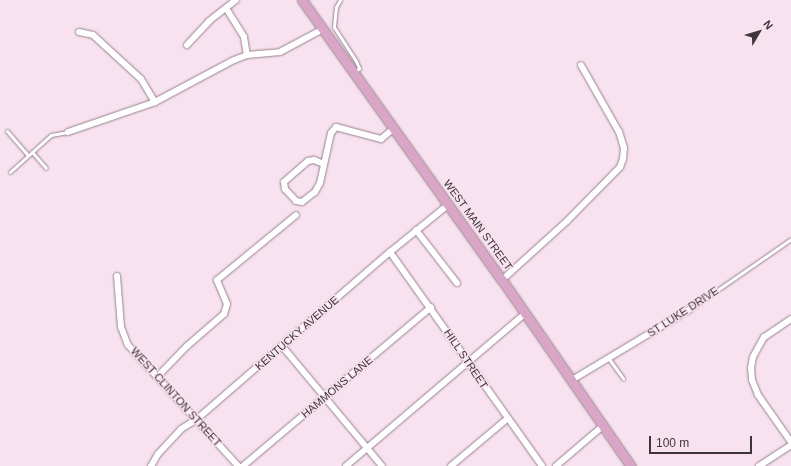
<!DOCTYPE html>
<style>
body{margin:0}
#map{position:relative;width:791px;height:466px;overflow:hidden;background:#f8e2ef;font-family:Arial,sans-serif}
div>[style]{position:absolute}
.roads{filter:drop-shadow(0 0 1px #97838f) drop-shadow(0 0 1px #97838f)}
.service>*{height:3px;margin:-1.5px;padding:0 1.5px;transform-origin:1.5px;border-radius:1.5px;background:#fff}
.minor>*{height:6px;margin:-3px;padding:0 3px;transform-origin:3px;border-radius:3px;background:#fff}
.primary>*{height:9px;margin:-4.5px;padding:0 4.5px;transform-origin:4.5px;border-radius:4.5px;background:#daa6c8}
span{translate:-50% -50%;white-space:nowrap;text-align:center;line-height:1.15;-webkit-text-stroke:3px #f8e2ef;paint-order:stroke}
.street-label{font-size:11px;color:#3e353a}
.north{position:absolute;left:739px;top:12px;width:40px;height:40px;-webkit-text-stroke:3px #f8e2ef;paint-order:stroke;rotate:52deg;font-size:11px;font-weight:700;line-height:16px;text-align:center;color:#3e353a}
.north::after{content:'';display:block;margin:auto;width:14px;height:18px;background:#3e353a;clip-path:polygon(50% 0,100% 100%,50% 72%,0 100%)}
.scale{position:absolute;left:649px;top:436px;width:103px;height:18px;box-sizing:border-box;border:2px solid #3e353a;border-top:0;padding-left:5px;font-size:12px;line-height:14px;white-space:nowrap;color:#3e353a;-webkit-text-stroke:3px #f8e2ef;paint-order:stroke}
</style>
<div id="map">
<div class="roads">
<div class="service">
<i style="left:340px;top:0;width:8px;rotate:120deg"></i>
<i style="left:336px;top:7px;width:20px;rotate:96deg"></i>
<i style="left:334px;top:27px;width:40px;rotate:57.1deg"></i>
<i style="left:356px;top:61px;width:8px;rotate:67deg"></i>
<i style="left:359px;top:68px;width:6px;rotate:129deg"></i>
<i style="left:7px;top:131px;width:32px;rotate:49deg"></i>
<i style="left:32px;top:152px;width:21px;rotate:49deg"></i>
<i style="left:10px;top:172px;width:55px;rotate:-42.1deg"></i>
<i style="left:51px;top:135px;width:17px;rotate:-10deg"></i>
<i style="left:690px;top:309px;width:123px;rotate:-34.7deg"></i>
<i style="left:609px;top:359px;width:24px;rotate:54deg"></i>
</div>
<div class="minor">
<i style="left:226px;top:8px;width:34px;rotate:58deg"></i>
<i style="left:244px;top:37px;width:18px;rotate:81deg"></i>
<i style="left:79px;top:32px;width:14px;rotate:12deg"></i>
<i style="left:93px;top:35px;width:65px;rotate:42.5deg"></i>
<i style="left:141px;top:79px;width:27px;rotate:59deg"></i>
<i style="left:187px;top:45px;width:33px;rotate:-47deg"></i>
<i style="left:209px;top:21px;width:34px;rotate:-38deg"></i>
<i style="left:68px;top:132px;width:92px;rotate:-19deg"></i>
<i style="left:155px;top:102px;width:89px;rotate:-28deg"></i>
<i style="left:234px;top:60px;width:14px;rotate:-21deg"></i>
<i style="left:247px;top:55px;width:33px;rotate:-5deg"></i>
<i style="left:280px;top:52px;width:49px;rotate:-28.1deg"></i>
<i style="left:324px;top:164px;width:11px;rotate:-158deg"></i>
<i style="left:314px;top:160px;width:6px;rotate:171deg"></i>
<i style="left:308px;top:161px;width:32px;rotate:139deg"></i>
<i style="left:284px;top:182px;width:7px;rotate:82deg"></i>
<i style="left:285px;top:189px;width:16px;rotate:47deg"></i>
<i style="left:296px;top:201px;width:6px;rotate:9deg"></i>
<i style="left:302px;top:202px;width:16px;rotate:-38deg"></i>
<i style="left:315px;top:192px;width:10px;rotate:-61deg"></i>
<i style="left:320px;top:183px;width:51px;rotate:-77.6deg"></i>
<i style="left:331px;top:133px;width:8px;rotate:-50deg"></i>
<i style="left:336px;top:127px;width:47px;rotate:14.9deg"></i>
<i style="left:381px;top:139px;width:16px;rotate:-40deg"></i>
<i style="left:416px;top:230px;width:67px;rotate:52.3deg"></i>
<i style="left:390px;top:252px;width:262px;rotate:54.6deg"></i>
<i style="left:117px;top:276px;width:51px;rotate:85.5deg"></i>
<i style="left:121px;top:327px;width:19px;rotate:69deg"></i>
<i style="left:128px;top:345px;width:164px;rotate:47.7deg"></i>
<i style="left:502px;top:280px;width:88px;rotate:-42.2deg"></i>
<i style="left:567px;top:221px;width:76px;rotate:-45.5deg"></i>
<i style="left:620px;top:167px;width:9px;rotate:-69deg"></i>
<i style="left:623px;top:159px;width:11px;rotate:-85deg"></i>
<i style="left:624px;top:148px;width:17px;rotate:-107deg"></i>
<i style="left:619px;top:132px;width:77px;rotate:-119.6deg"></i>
<i style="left:791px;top:319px;width:32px;rotate:146deg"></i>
<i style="left:764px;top:337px;width:23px;rotate:119deg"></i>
<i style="left:753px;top:357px;width:11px;rotate:100deg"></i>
<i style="left:751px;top:368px;width:12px;rotate:85deg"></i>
<i style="left:752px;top:380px;width:16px;rotate:68deg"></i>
<i style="left:758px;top:395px;width:57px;rotate:54.9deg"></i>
<i style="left:282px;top:346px;width:156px;rotate:50.2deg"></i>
<i style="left:158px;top:376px;width:42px;rotate:-46deg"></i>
<i style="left:187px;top:346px;width:49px;rotate:-40.9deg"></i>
<i style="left:224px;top:314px;width:10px;rotate:-73deg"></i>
<i style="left:227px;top:304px;width:26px;rotate:-113deg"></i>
<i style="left:217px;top:280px;width:102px;rotate:-39.4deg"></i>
<i style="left:572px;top:380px;width:138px;rotate:-31deg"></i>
<i style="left:151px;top:466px;width:14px;rotate:-60deg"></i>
<i style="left:158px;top:454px;width:34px;rotate:-47deg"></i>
<i style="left:181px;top:429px;width:19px;rotate:-32deg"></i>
<i style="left:197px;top:419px;width:255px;rotate:-40.9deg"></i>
<i style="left:390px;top:252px;width:76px;rotate:-39.1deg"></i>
<i style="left:243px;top:466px;width:246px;rotate:-40.2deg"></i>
<i style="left:346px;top:466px;width:236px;rotate:-40.4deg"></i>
<i style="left:451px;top:466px;width:73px;rotate:-40deg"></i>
<i style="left:556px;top:466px;width:63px;rotate:-40.5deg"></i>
<i style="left:759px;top:466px;width:38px;rotate:-33deg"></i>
</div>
<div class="primary">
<i style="left:302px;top:0;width:344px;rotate:54.5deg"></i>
<i style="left:502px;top:280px;width:226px;rotate:55.3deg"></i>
</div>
</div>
<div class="street-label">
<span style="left:478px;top:225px;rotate:54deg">WEST MAIN STREET</span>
<span style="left:683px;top:312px;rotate:-33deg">ST LUKE DRIVE</span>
<span style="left:297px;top:333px;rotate:-41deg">KENTUCKY AVENUE</span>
<span style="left:466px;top:359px;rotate:56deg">HILL STREET</span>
<span style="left:337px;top:387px;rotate:-40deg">HAMMONS LANE</span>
<span style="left:176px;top:397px;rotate:48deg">WEST CLINTON STREET</span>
</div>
<div class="north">N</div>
<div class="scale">100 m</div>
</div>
